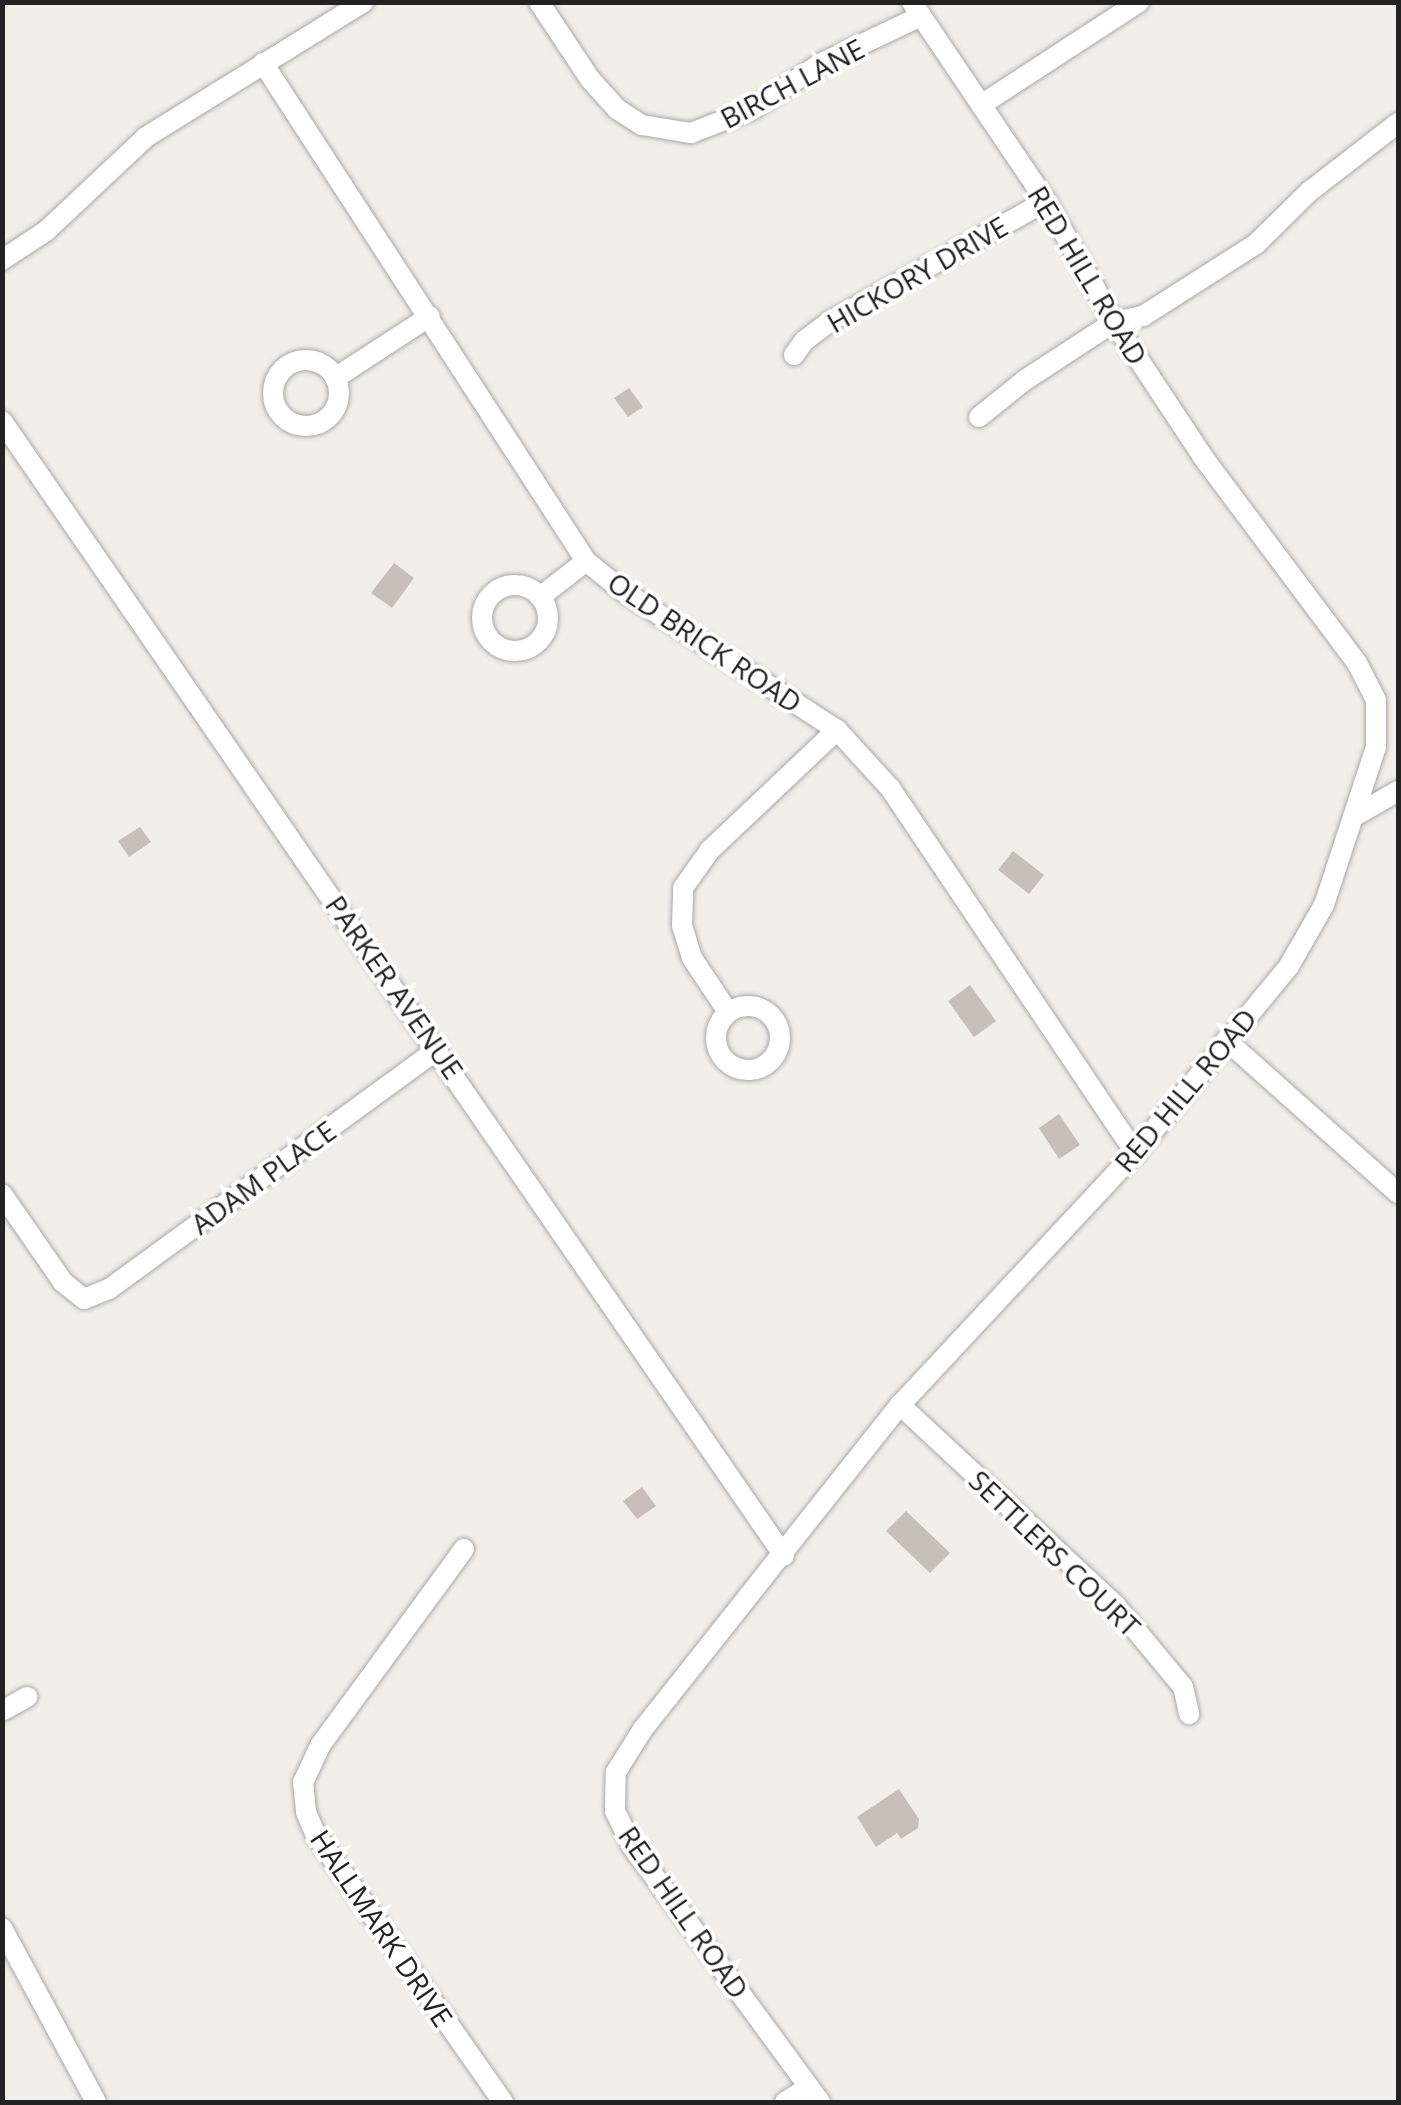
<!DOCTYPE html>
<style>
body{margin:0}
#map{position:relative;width:1401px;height:2105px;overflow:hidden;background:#f2efe9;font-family:"Open Sans",sans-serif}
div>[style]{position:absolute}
.building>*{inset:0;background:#c7bfb8}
.roads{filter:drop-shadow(0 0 2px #a9a9a9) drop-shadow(0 0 2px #a9a9a9)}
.minor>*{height:20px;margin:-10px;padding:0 10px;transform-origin:10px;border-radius:10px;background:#fff}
.minor>.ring{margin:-10px;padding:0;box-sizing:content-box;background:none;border:20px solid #fff;border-radius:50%}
span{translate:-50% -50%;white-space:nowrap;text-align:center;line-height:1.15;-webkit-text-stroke:8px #fff;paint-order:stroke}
.street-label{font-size:28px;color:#222}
.frame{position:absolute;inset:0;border:5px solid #222;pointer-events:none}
</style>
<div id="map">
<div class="building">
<i style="clip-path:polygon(629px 388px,643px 407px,628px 417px,614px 398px)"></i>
<i style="clip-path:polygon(394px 563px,414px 578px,392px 608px,371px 593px)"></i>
<i style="clip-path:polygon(140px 827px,151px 842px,129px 857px,118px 841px)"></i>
<i style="clip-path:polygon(1013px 851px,1044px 875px,1029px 894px,998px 870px)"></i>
<i style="clip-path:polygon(970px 985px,996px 1021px,974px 1037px,948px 1001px)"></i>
<i style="clip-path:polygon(1059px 1114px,1080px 1145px,1059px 1159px,1039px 1128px)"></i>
<i style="clip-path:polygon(642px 1487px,656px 1506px,637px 1519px,623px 1501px)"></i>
<i style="clip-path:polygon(906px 1511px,950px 1553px,930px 1573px,886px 1531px)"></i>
<i style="clip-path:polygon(899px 1789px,919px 1819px,918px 1828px,901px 1839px,897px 1833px,876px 1847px,857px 1817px)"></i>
</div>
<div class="roads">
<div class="minor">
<i style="left:539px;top:2px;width:92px;rotate:56.5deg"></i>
<i style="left:590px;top:79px;width:40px;rotate:48deg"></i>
<i style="left:617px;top:109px;width:30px;rotate:33deg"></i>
<i style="left:642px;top:125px;width:50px;rotate:9.3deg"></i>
<i style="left:691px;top:133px;width:66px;rotate:-21.2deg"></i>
<i style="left:753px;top:109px;width:81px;rotate:-33.9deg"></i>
<i style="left:820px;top:64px;width:112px;rotate:-25.4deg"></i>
<i style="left:263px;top:63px;width:594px;rotate:57.03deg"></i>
<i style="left:586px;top:561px;width:48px;rotate:39deg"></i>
<i style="left:623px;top:591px;width:255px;rotate:33deg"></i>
<i style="left:837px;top:730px;width:79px;rotate:47.6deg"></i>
<i style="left:890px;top:788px;width:440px;rotate:56.1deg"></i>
<i style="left:981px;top:105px;width:189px;rotate:-33.1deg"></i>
<i style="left:2px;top:260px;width:53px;rotate:-33.4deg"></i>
<i style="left:46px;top:231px;width:137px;rotate:-43.2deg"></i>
<i style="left:146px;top:137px;width:256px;rotate:-31.8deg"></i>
<i style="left:794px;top:355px;width:17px;rotate:-54deg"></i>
<i style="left:804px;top:341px;width:31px;rotate:-37deg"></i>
<i style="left:829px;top:322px;width:248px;rotate:-29.1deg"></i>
<i class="ring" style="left:273px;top:360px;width:46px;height:46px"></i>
<i style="left:335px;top:378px;width:113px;rotate:-33.1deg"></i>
<i style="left:979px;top:417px;width:59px;rotate:-38.8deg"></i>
<i style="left:1025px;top:380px;width:106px;rotate:-33.1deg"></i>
<i style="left:1114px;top:322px;width:30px;rotate:-12deg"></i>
<i style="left:1143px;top:316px;width:134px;rotate:-32.5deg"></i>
<i style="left:1256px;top:244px;width:76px;rotate:-44.5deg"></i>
<i style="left:1310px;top:191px;width:111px;rotate:-37.7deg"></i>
<i style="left:2px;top:421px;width:1378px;rotate:55.43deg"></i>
<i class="ring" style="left:482px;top:585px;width:46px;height:46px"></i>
<i style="left:540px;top:597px;width:58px;rotate:-38deg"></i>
<i style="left:1353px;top:817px;width:52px;rotate:-30deg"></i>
<i class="ring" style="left:716px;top:1006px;width:44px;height:44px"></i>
<i style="left:728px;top:1012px;width:65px;rotate:-123.7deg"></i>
<i style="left:692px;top:958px;width:34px;rotate:-107deg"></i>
<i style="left:682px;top:925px;width:37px;rotate:-88deg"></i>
<i style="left:683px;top:888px;width:47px;rotate:-54.6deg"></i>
<i style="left:710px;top:850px;width:175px;rotate:-43.4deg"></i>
<i style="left:1226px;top:1040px;width:230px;rotate:41.7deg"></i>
<i style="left:2px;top:1194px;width:107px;rotate:55.3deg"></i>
<i style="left:63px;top:1282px;width:27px;rotate:39deg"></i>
<i style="left:84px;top:1299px;width:27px;rotate:-22deg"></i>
<i style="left:109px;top:1289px;width:407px;rotate:-36.1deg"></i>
<i style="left:900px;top:1405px;width:295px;rotate:42.9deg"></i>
<i style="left:1116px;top:1606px;width:105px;rotate:50.4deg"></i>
<i style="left:1183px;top:1687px;width:28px;rotate:77deg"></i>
<i style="left:464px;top:1549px;width:244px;rotate:126.2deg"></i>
<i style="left:320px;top:1746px;width:40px;rotate:115deg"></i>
<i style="left:303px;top:1782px;width:30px;rotate:84deg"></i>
<i style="left:306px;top:1812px;width:25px;rotate:67deg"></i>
<i style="left:316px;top:1835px;width:326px;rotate:55deg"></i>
<i style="left:2px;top:1711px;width:29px;rotate:-29deg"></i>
<i style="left:2px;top:1928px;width:198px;rotate:61.6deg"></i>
<i style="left:785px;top:2102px;width:28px;rotate:-32deg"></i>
<i style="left:820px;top:2102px;width:318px;rotate:-126.3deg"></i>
<i style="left:632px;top:1846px;width:39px;rotate:-116deg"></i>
<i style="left:615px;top:1811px;width:39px;rotate:-89deg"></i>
<i style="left:616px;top:1772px;width:51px;rotate:-57.9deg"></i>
<i style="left:643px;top:1729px;width:414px;rotate:-51.6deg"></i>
<i style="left:900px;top:1405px;width:345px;rotate:-47deg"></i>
<i style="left:1135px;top:1153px;width:242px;rotate:-50.5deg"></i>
<i style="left:1289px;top:966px;width:70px;rotate:-60.2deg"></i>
<i style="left:1324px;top:905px;width:166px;rotate:-71.8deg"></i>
<i style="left:1376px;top:747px;width:47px;rotate:-90deg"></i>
<i style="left:1376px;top:700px;width:42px;rotate:-117.2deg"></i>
<i style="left:1357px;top:663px;width:257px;rotate:-126.8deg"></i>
<i style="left:1203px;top:457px;width:162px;rotate:-123.4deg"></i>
<i style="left:1114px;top:322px;width:139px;rotate:-119.3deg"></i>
<i style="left:1046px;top:201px;width:240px;rotate:-124deg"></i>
</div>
</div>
<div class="street-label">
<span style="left:792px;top:83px;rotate:-28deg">BIRCH LANE</span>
<span style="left:917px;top:274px;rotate:-30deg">HICKORY DRIVE</span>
<span style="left:1088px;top:275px;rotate:59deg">RED HILL ROAD</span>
<span style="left:705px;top:642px;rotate:34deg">OLD BRICK ROAD</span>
<span style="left:395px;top:987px;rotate:55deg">PARKER AVENUE</span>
<span style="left:1185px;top:1090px;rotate:-50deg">RED HILL ROAD</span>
<span style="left:263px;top:1177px;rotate:-36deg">ADAM PLACE</span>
<span style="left:1055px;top:1553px;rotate:44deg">SETTLERS COURT</span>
<span style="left:684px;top:1912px;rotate:55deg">RED HILL ROAD</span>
<span style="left:382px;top:1928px;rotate:56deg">HALLMARK DRIVE</span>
</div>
<div class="frame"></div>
</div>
